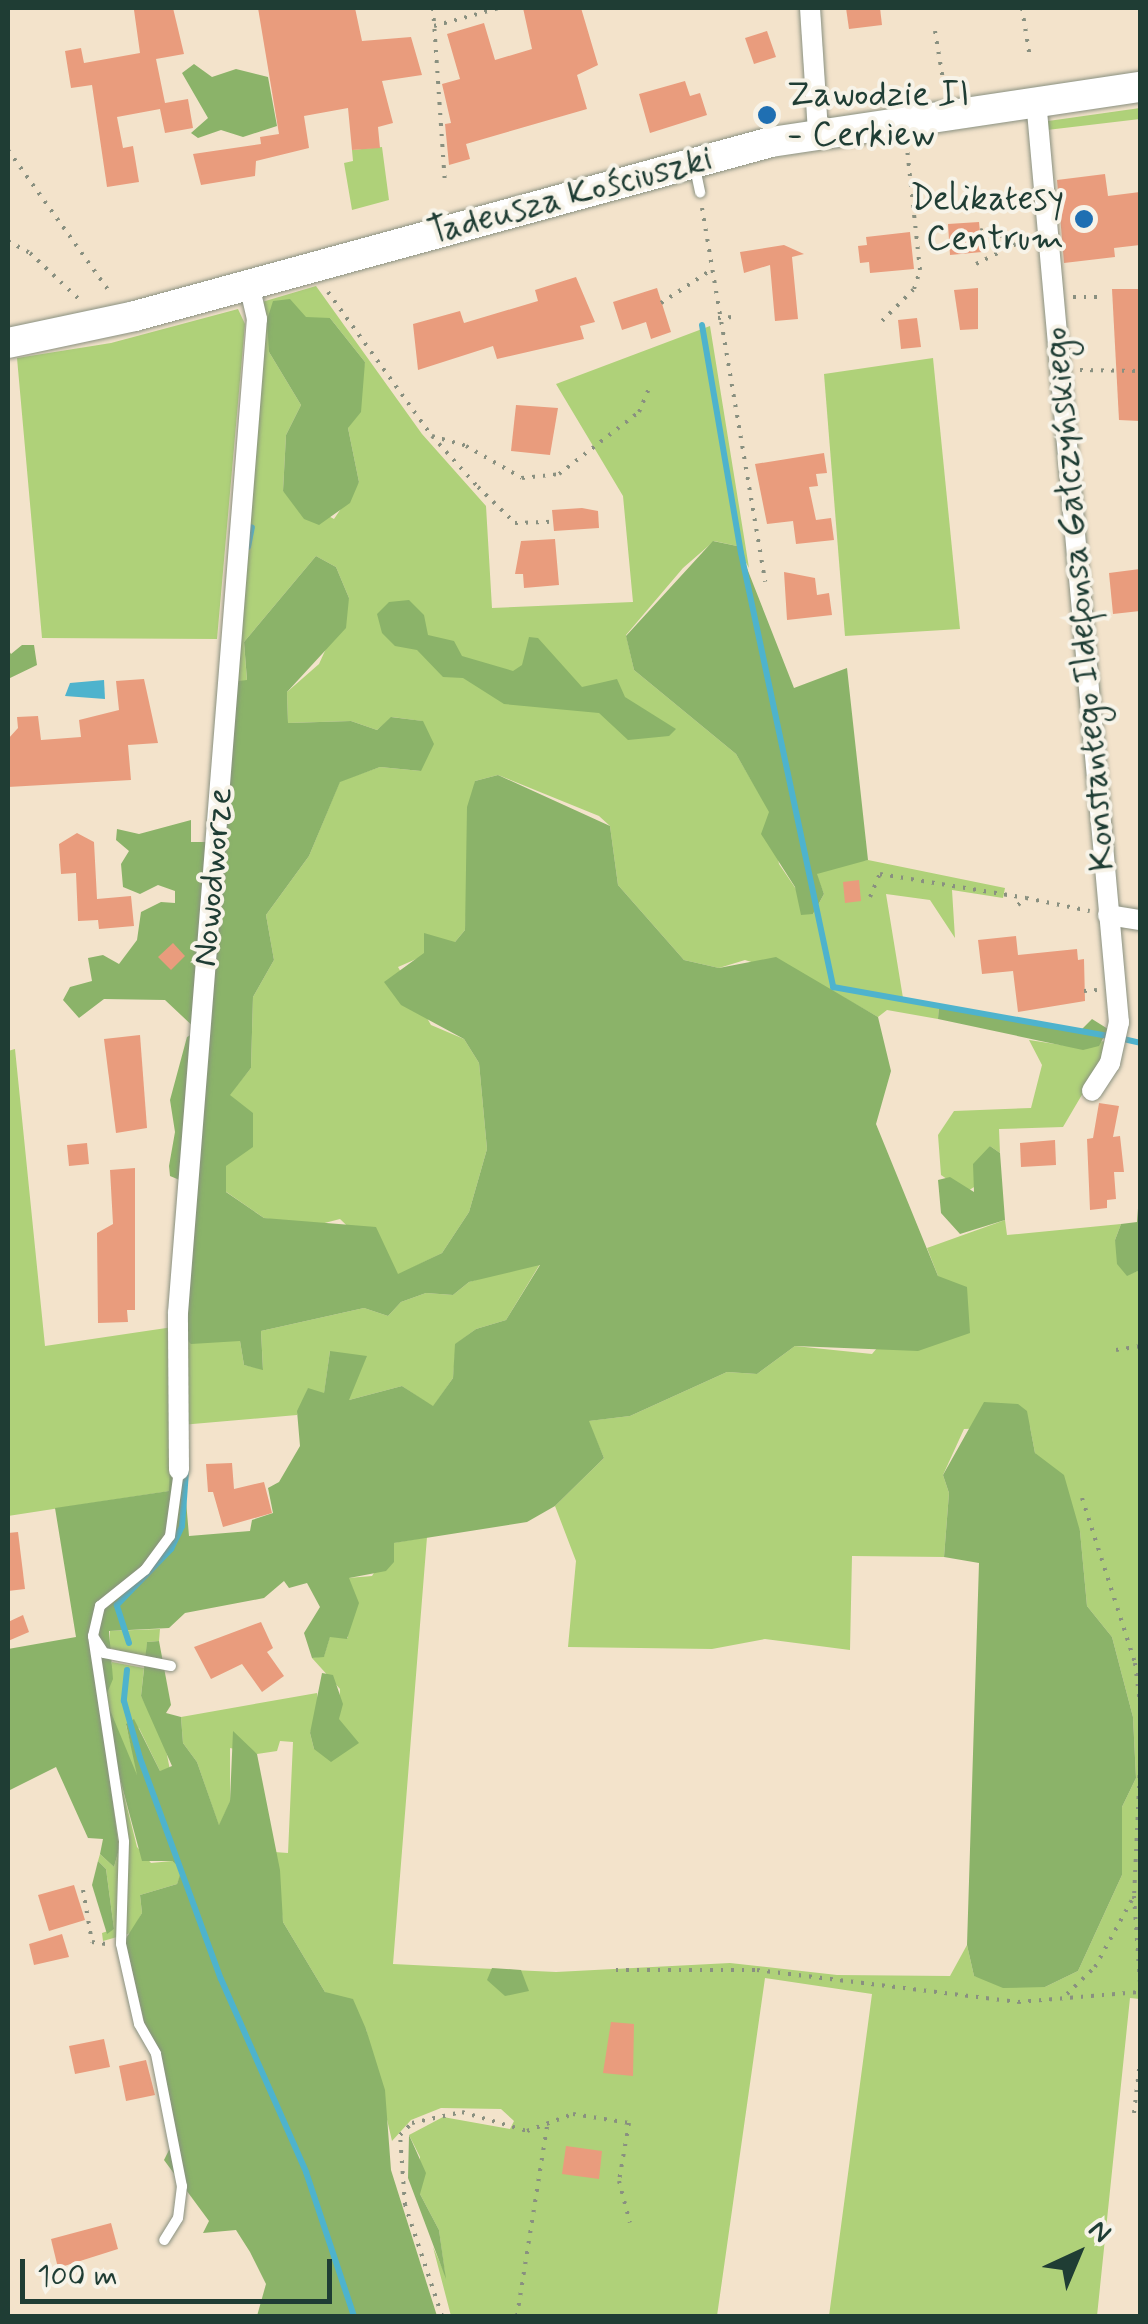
<!DOCTYPE html>
<meta charset="utf-8">
<style>
body{margin:0}
#map{position:relative;width:1148px;height:2324px;overflow:hidden;background:#f3e3cb;font-family:Mynerve,sans-serif}
div>[style]{position:absolute}
.green>*{inset:0;background:#afd179}
.forest>*{inset:0;background:#8bb369}
.water>*{inset:0;background:#4eb3cd}
.stream>*{height:6px;margin:-3px;padding:0 3px;transform-origin:3px;border-radius:3px;background:#4eb3cd}
.building>*{inset:0;background:#e99c7d}
.path>*{height:4px;margin-top:-2px;transform-origin:0;background:repeating-linear-gradient(90deg,#899080 0 2.5px,transparent 0 10.5px)}
.roads{filter:drop-shadow(0 0 2px #899080) drop-shadow(0 0 2px #899080)}
.service>*{height:10px;margin:-5px;padding:0 5px;transform-origin:5px;border-radius:5px;background:#fff}
.minor>*{height:20px;margin:-10px;padding:0 10px;transform-origin:10px;border-radius:10px;background:#fff}
.primary>*{height:30px;margin:-15px;padding:0 15px;transform-origin:15px;border-radius:15px;background:#fff}
.dots>*{width:28px;height:28px;translate:-50% -50%;box-sizing:border-box;border:5px solid #f7f3e8;border-radius:50%}
span{translate:-50% -50%;white-space:nowrap;text-align:center;line-height:1.15;-webkit-text-stroke:8px #f7f3e8;paint-order:stroke}
.poi-label{font-size:35px;color:#1f3d34}
.left{translate:0 -50%;text-align:left}
.right{translate:-100% -50%;text-align:right}
.street-label{font-size:35px;color:#1f3d34}
.frame{position:absolute;inset:0;border:10px solid #1f3d34;pointer-events:none}
.north{position:absolute;left:1028px;top:2204px;width:100px;height:100px;-webkit-text-stroke:8px #f7f3e8;paint-order:stroke;rotate:44deg;font-size:28px;font-weight:700;line-height:40px;text-align:center;color:#1f3d34}
.north::after{content:'';display:block;margin:auto;width:35px;height:45px;background:#1f3d34;clip-path:polygon(50% 0,100% 100%,50% 72%,0 100%)}
.scale{position:absolute;left:20px;top:2259px;width:312px;height:45px;box-sizing:border-box;border:5px solid #1f3d34;border-top:0;padding-left:12px;font-size:30px;line-height:35px;white-space:nowrap;color:#1f3d34;-webkit-text-stroke:8px #f7f3e8;paint-order:stroke}
</style>
<div id="map">
<div class="green">
<i style="clip-path:polygon(1140px 108px,1140px 119px,1047px 130px,1041px 122px)"></i>
<i style="clip-path:polygon(382px 147px,389px 200px,352px 210px,344px 163px,353px 161px,352px 150px)"></i>
<i style="clip-path:polygon(evenodd,316px 286px,422px 434px,486px 506px,492px 608px,633px 602px,623px 496px,556px 384px,710px 326px,749px 568px,737px 546px,714px 541px,683px 568px,626px 635px,634px 670px,736px 754px,770px 812px,779px 864px,813px 914px,824px 894px,816px 874px,837px 864px,868px 860px,1005px 888px,1003px 898px,952px 890px,955px 938px,930px 900px,886px 894px,903px 998px,939px 1005px,938px 1019px,887px 1010px,878px 1017px,818px 983px,745px 960px,719px 968px,684px 960px,618px 885px,610px 826px,599px 816px,498px 775px,475px 781px,465px 930px,455px 942px,398px 967px,431px 1025px,464px 1039px,479px 1063px,487px 1149px,469px 1212px,442px 1253px,398px 1275px,340px 1219px,313px 1226px,264px 1218px,225px 1191px,229px 1095px,251px 1068px,253px 997px,274px 960px,266px 915px,309px 856px,340px 781px,380px 767px,421px 771px,422px 721px,392px 717px,377px 730px,351px 721px,288px 723px,287px 692px,319px 664px,349px 598px,336px 567px,316px 556px,244px 642px,247px 681px,231px 682px,262px 302px,316px 286px,330px 318px,365px 362px,348px 428px,359px 482px,334px 519px,283px 491px,286px 435px,301px 405px,269px 352px,272px 330px,330px 318px)"></i>
<i style="clip-path:polygon(238px 309px,245px 324px,217px 639px,42px 638px,17px 358px,111px 343px)"></i>
<i style="clip-path:polygon(933px 358px,960px 629px,845px 636px,824px 374px)"></i>
<i style="clip-path:polygon(1029px 1040px,1068px 1046px,1105px 1041px,1110px 1047px,1063px 1127px,999px 1129px,1000px 1153px,990px 1146px,979px 1184px,966px 1192px,941px 1175px,938px 1135px,954px 1111px,1031px 1108px,1042px 1065px)"></i>
<i style="clip-path:polygon(15px 1049px,45px 1346px,173px 1327px,170px 1491px,8px 1516px,8px 1051px)"></i>
<i style="clip-path:polygon(1005px 1220px,1007px 1235px,1121px 1224px,1115px 1240px,1127px 1275px,1140px 1270px,1140px 1999px,1130px 1998px,1097px 2316px,829px 2316px,872px 1994px,765px 1978px,717px 2316px,451px 2316px,433px 2247px,445px 2274px,439px 2230px,420px 2194px,420px 2157px,409px 2135px,443px 2117px,510px 2129px,514px 2121px,501px 2109px,441px 2108px,411px 2120px,392px 2141px,366px 2029px,325px 1992px,283px 1922px,274px 1852px,288px 1853px,293px 1742px,280px 1741px,277px 1751px,257px 1754px,230px 1748px,230px 1802px,219px 1826px,197px 1762px,183px 1743px,181px 1717px,317px 1693px,319px 1710px,310px 1733px,314px 1749px,339px 1719px,340px 1689px,312px 1658px,324px 1656px,330px 1636px,348px 1638px,348px 1578px,372px 1576px,393px 1543px,427px 1537px,393px 1964px,556px 1972px,730px 1963px,837px 1975px,950px 1976px,967px 1945px,974px 1976px,1045px 1987px,1078px 1971px,1122px 1875px,1122px 1807px,1136px 1778px,1133px 1717px,1112px 1637px,1087px 1606px,1080px 1531px,1035px 1453px,1030px 1427px,964px 1429px,943px 1475px,949px 1493px,944px 1557px,852px 1556px,850px 1650px,765px 1639px,712px 1649px,568px 1647px,576px 1561px,555px 1506px,604px 1458px,588px 1421px,630px 1416px,727px 1372px,757px 1374px,795px 1346px,872px 1354px,938px 1276px,927px 1248px)"></i>
<i style="clip-path:polygon(528px 1264px,540px 1264px,506px 1320px,476px 1329px,456px 1344px,453px 1378px,433px 1407px,402px 1386px,349px 1400px,330px 1351px,324px 1394px,308px 1389px,297px 1415px,181px 1425px,185px 1338px,240px 1341px,244px 1365px,263px 1369px,261px 1331px,364px 1308px,388px 1316px,401px 1302px,426px 1293px,453px 1295px,469px 1282px)"></i>
<i style="clip-path:polygon(160px 1629px,159px 1641px,147px 1642px,146px 1659px,110px 1648px,110px 1631px)"></i>
<i style="clip-path:polygon(112px 1662px,144px 1668px,141px 1696px,164px 1740px,170px 1770px,160px 1771px,139px 1728px,126px 1725px,139px 1777px,129px 1767px,104px 1698px)"></i>
<i style="clip-path:polygon(109px 1771px,118px 1771px,137px 1847px,151px 1863px,172px 1861px,183px 1869px,177px 1884px,140px 1895px,142px 1913px,131px 1933px,103px 1941px,102px 1933px,114px 1929px,106px 1869px,98px 1861px,100px 1854px,114px 1867px,119px 1849px)"></i>
</div>
<div class="forest">
<i style="clip-path:polygon(194px 64px,212px 77px,236px 69px,268px 77px,277px 126px,243px 137px,221px 130px,198px 138px,191px 133px,208px 118px,182px 73px)"></i>
<i style="clip-path:polygon(290px 299px,306px 317px,330px 318px,365px 362px,361px 412px,348px 428px,359px 482px,350px 503px,319px 525px,304px 519px,283px 491px,286px 435px,301px 405px,269px 352px,267px 320px,273px 301px)"></i>
<i style="clip-path:polygon(713px 541px,737px 546px,741px 553px,794px 688px,847px 668px,868px 860px,817px 874px,824px 894px,813px 914px,801px 915px,795px 887px,761px 834px,769px 812px,736px 754px,634px 670px,626px 636px)"></i>
<i style="clip-path:polygon(316px 556px,336px 567px,349px 598px,346px 628px,287px 692px,288px 723px,351px 721px,377px 730px,391px 717px,423px 721px,434px 744px,421px 771px,380px 767px,340px 782px,309px 856px,266px 915px,274px 960px,253px 997px,251px 1068px,230px 1095px,253px 1113px,253px 1147px,226px 1166px,226px 1192px,264px 1218px,376px 1227px,398px 1274px,442px 1253px,469px 1212px,487px 1149px,479px 1063px,464px 1039px,401px 1005px,384px 982px,424px 953px,424px 933px,455px 942px,465px 930px,467px 807px,475px 781px,498px 775px,610px 826px,618px 885px,684px 960px,719px 968px,776px 957px,878px 1017px,891px 1071px,876px 1124px,938px 1276px,967px 1287px,970px 1333px,918px 1351px,795px 1346px,757px 1374px,727px 1372px,630px 1416px,589px 1421px,604px 1458px,555px 1506px,527px 1522px,394px 1543px,394px 1562px,386px 1571px,349px 1578px,359px 1603px,347px 1639px,330px 1637px,324px 1657px,312px 1658px,304px 1633px,320px 1607px,307px 1583px,289px 1588px,284px 1581px,264px 1598px,185px 1613px,169px 1628px,109px 1631px,113px 1679px,105px 1698px,137px 1775px,126px 1724px,134px 1719px,160px 1771px,172px 1766px,141px 1696px,147px 1642px,159px 1641px,171px 1705px,166px 1713px,181px 1717px,183px 1743px,197px 1762px,219px 1825px,230px 1801px,233px 1731px,257px 1754px,280px 1870px,283px 1922px,325px 1992px,353px 1999px,366px 2029px,385px 2090px,391px 2170px,437px 2316px,257px 2316px,266px 2284px,250px 2252px,236px 2230px,203px 2233px,209px 2221px,164px 2160px,175px 2138px,160px 2056px,144px 2022px,125px 1940px,142px 1913px,140px 1895px,177px 1884px,182px 1869px,172px 1861px,142px 1861px,118px 1771px,109px 1772px,119px 1849px,114px 1867px,100px 1854px,103px 1839px,88px 1838px,56px 1767px,8px 1791px,8px 1649px,76px 1637px,55px 1508px,169px 1491px,170px 1464px,183px 1465px,189px 1536px,250px 1531px,252px 1520px,273px 1513px,268px 1488px,279px 1482px,300px 1446px,297px 1411px,308px 1388px,324px 1393px,330px 1351px,367px 1356px,349px 1400px,402px 1386px,433px 1406px,453px 1378px,455px 1344px,476px 1329px,506px 1320px,540px 1265px,469px 1282px,453px 1295px,426px 1293px,401px 1302px,388px 1316px,364px 1308px,261px 1331px,263px 1370px,244px 1365px,240px 1341px,191px 1344px,185px 1338px,182px 1181px,170px 1176px,169px 1166px,175px 1132px,170px 1100px,187px 1037px,198px 1031px,165px 1000px,104px 999px,79px 1018px,63px 1000px,70px 987px,92px 981px,88px 958px,103px 955px,119px 964px,137px 940px,141px 912px,161px 902px,175px 903px,175px 891px,158px 885px,140px 894px,123px 887px,121px 864px,129px 851px,116px 840px,117px 829px,139px 834px,191px 820px,191px 842px,210px 842px,231px 682px,247px 680px,244px 642px)"></i>
<i style="clip-path:polygon(409px 600px,424px 615px,428px 635px,454px 641px,462px 656px,513px 671px,522px 665px,529px 637px,538px 638px,582px 687px,617px 679px,625px 697px,676px 729px,669px 736px,628px 740px,599px 713px,504px 704px,463px 678px,443px 677px,417px 650px,395px 646px,382px 633px,377px 614px,389px 602px)"></i>
<i style="clip-path:polygon(22px 645px,34px 645px,37px 665px,8px 679px,8px 649px,11px 654px)"></i>
<i style="clip-path:polygon(939px 1005px,1082px 1029px,1092px 1019px,1108px 1029px,1099px 1046px,1083px 1050px,938px 1019px)"></i>
<i style="clip-path:polygon(990px 1146px,1000px 1153px,1005px 1220px,960px 1234px,941px 1213px,938px 1180px,950px 1177px,974px 1192px,973px 1164px)"></i>
<i style="clip-path:polygon(1140px 1180px,1140px 1270px,1127px 1276px,1117px 1264px,1115px 1240px,1121px 1224px,1137px 1222px)"></i>
<i style="clip-path:polygon(984px 1402px,1018px 1404px,1027px 1411px,1035px 1453px,1064px 1475px,1080px 1531px,1087px 1606px,1112px 1637px,1133px 1717px,1136px 1778px,1122px 1807px,1122px 1875px,1078px 1971px,1045px 1987px,1003px 1988px,974px 1976px,967px 1945px,979px 1563px,944px 1557px,949px 1493px,943px 1475px)"></i>
<i style="clip-path:polygon(322px 1673px,333px 1675px,343px 1704px,339px 1719px,359px 1743px,331px 1762px,314px 1749px,310px 1733px)"></i>
<i style="clip-path:polygon(98px 1861px,106px 1869px,114px 1929px,107px 1934px,92px 1885px)"></i>
<i style="clip-path:polygon(492px 1968px,521px 1970px,529px 1991px,505px 1996px,487px 1980px)"></i>
<i style="clip-path:polygon(409px 2135px,426px 2173px,420px 2194px,439px 2230px,446px 2279px,408px 2178px)"></i>
</div>
<div class="water">
<i style="clip-path:polygon(104px 680px,105px 699px,65px 696px,70px 683px)"></i>
</div>
<div class="stream">
<i style="left:702px;top:325px;width:231px;rotate:80.3deg"></i>
<i style="left:741px;top:553px;width:444px;rotate:78deg"></i>
<i style="left:833px;top:987px;width:284px;rotate:10.1deg"></i>
<i style="left:248px;top:547px;width:20px;rotate:-79deg"></i>
<i style="left:1119px;top:1038px;width:22px;rotate:13deg"></i>
<i style="left:129px;top:1643px;width:40px;rotate:-108deg"></i>
<i style="left:117px;top:1605px;width:78px;rotate:-46deg"></i>
<i style="left:171px;top:1549px;width:25px;rotate:-64deg"></i>
<i style="left:182px;top:1526px;width:54px;rotate:-85.8deg"></i>
<i style="left:127px;top:1670px;width:31px;rotate:96deg"></i>
<i style="left:124px;top:1701px;width:59px;rotate:74.3deg"></i>
<i style="left:140px;top:1758px;width:235px;rotate:69.9deg"></i>
<i style="left:221px;top:1979px;width:211px;rotate:66.2deg"></i>
<i style="left:306px;top:2172px;width:152px;rotate:71.6deg"></i>
</div>
<div class="building">
<i style="clip-path:polygon(173px 8px,184px 54px,156px 59px,165px 103px,188px 99px,193px 128px,165px 133px,160px 109px,117px 117px,123px 148px,133px 146px,139px 182px,107px 187px,92px 85px,71px 88px,65px 51px,81px 48px,84px 63px,140px 53px,134px 10px)"></i>
<i style="clip-path:polygon(258px 8px,355px 8px,362px 41px,411px 37px,422px 75px,382px 81px,393px 123px,378px 127px,380px 148px,352px 150px,348px 108px,304px 116px,309px 148px,256px 161px,255px 176px,201px 185px,193px 154px,261px 144px,260px 137px,279px 134px)"></i>
<i style="clip-path:polygon(523px 8px,581px 8px,598px 65px,577px 75px,587px 109px,466px 144px,470px 159px,449px 165px,445px 124px,451px 123px,442px 84px,460px 79px,447px 34px,484px 23px,495px 60px,532px 49px)"></i>
<i style="clip-path:polygon(846px 8px,880px 8px,882px 25px,849px 29px)"></i>
<i style="clip-path:polygon(767px 31px,776px 57px,754px 64px,745px 38px)"></i>
<i style="clip-path:polygon(685px 81px,690px 96px,700px 93px,707px 115px,650px 133px,639px 94px)"></i>
<i style="clip-path:polygon(1105px 174px,1108px 196px,1140px 192px,1140px 245px,1114px 248px,1115px 257px,1064px 263px,1057px 180px)"></i>
<i style="clip-path:polygon(979px 222px,982px 252px,950px 255px,948px 224px)"></i>
<i style="clip-path:polygon(910px 232px,914px 269px,870px 273px,869px 262px,860px 263px,858px 246px,867px 245px,866px 237px)"></i>
<i style="clip-path:polygon(784px 245px,804px 254px,792px 257px,798px 319px,775px 321px,770px 265px,744px 273px,740px 252px)"></i>
<i style="clip-path:polygon(576px 277px,595px 322px,580px 326px,584px 339px,497px 359px,493px 346px,418px 370px,413px 324px,460px 311px,464px 323px,538px 301px,535px 290px)"></i>
<i style="clip-path:polygon(657px 288px,671px 332px,651px 339px,646px 322px,622px 330px,613px 302px)"></i>
<i style="clip-path:polygon(978px 288px,978px 329px,960px 330px,954px 290px)"></i>
<i style="clip-path:polygon(1112px 289px,1140px 289px,1140px 421px,1119px 420px)"></i>
<i style="clip-path:polygon(917px 318px,921px 347px,901px 349px,898px 320px)"></i>
<i style="clip-path:polygon(516px 405px,558px 408px,550px 455px,511px 451px)"></i>
<i style="clip-path:polygon(824px 453px,827px 473px,816px 474px,818px 486px,809px 487px,816px 520px,831px 518px,834px 540px,796px 544px,793px 521px,767px 524px,755px 464px)"></i>
<i style="clip-path:polygon(582px 508px,598px 511px,599px 528px,554px 531px,552px 510px)"></i>
<i style="clip-path:polygon(555px 539px,559px 585px,524px 588px,523px 574px,515px 574px,521px 541px)"></i>
<i style="clip-path:polygon(1140px 569px,1140px 611px,1113px 614px,1109px 573px)"></i>
<i style="clip-path:polygon(784px 572px,815px 578px,817px 595px,829px 593px,832px 615px,787px 620px)"></i>
<i style="clip-path:polygon(144px 679px,158px 743px,128px 745px,131px 780px,8px 787px,8px 739px,18px 728px,17px 717px,38px 716px,41px 740px,81px 737px,79px 720px,119px 710px,116px 681px)"></i>
<i style="clip-path:polygon(77px 833px,94px 842px,97px 899px,131px 896px,134px 926px,99px 929px,98px 920px,78px 921px,76px 873px,61px 874px,59px 844px)"></i>
<i style="clip-path:polygon(859px 880px,861px 901px,845px 903px,843px 882px)"></i>
<i style="clip-path:polygon(1016px 936px,1018px 955px,1077px 949px,1078px 960px,1084px 959px,1085px 1001px,1018px 1012px,1013px 971px,982px 974px,978px 940px)"></i>
<i style="clip-path:polygon(173px 943px,185px 956px,171px 970px,158px 957px)"></i>
<i style="clip-path:polygon(140px 1035px,147px 1128px,116px 1133px,104px 1039px)"></i>
<i style="clip-path:polygon(1099px 1103px,1119px 1106px,1113px 1137px,1120px 1136px,1124px 1172px,1114px 1172px,1116px 1199px,1107px 1200px,1107px 1208px,1090px 1210px,1087px 1139px,1093px 1138px)"></i>
<i style="clip-path:polygon(1055px 1140px,1056px 1165px,1021px 1167px,1020px 1143px)"></i>
<i style="clip-path:polygon(87px 1143px,89px 1164px,69px 1166px,67px 1145px)"></i>
<i style="clip-path:polygon(135px 1168px,135px 1310px,127px 1310px,128px 1322px,98px 1323px,97px 1233px,113px 1224px,110px 1170px)"></i>
<i style="clip-path:polygon(232px 1463px,234px 1489px,264px 1482px,272px 1513px,223px 1527px,213px 1492px,208px 1492px,206px 1464px)"></i>
<i style="clip-path:polygon(18px 1532px,25px 1589px,8px 1591px,8px 1533px)"></i>
<i style="clip-path:polygon(23px 1615px,29px 1632px,8px 1641px,8px 1622px)"></i>
<i style="clip-path:polygon(261px 1622px,273px 1648px,267px 1652px,284px 1676px,262px 1692px,242px 1664px,211px 1679px,194px 1647px)"></i>
<i style="clip-path:polygon(74px 1885px,85px 1920px,49px 1931px,38px 1895px)"></i>
<i style="clip-path:polygon(62px 1934px,69px 1957px,34px 1965px,29px 1944px)"></i>
<i style="clip-path:polygon(611px 2022px,634px 2024px,633px 2076px,603px 2073px)"></i>
<i style="clip-path:polygon(104px 2039px,110px 2067px,75px 2074px,69px 2046px)"></i>
<i style="clip-path:polygon(146px 2060px,155px 2095px,126px 2101px,119px 2066px)"></i>
<i style="clip-path:polygon(566px 2146px,602px 2151px,599px 2179px,562px 2174px)"></i>
<i style="clip-path:polygon(111px 2223px,118px 2249px,58px 2268px,51px 2239px)"></i>
</div>
<div class="path">
<i style="left:433px;top:8px;width:178px;rotate:86.1deg"></i>
<i style="left:1022px;top:8px;width:51px;rotate:80.9deg"></i>
<i style="left:434px;top:26px;width:67px;rotate:-15.5deg"></i>
<i style="left:935px;top:31px;width:62px;rotate:80.7deg"></i>
<i style="left:8px;top:150px;width:173px;rotate:54.4deg"></i>
<i style="left:702px;top:208px;width:379px;rotate:80.4deg"></i>
<i style="left:980px;top:230px;width:39px;rotate:15deg"></i>
<i style="left:8px;top:241px;width:25px;rotate:29deg"></i>
<i style="left:30px;top:253px;width:70px;rotate:43.3deg"></i>
<i style="left:976px;top:264px;width:58px;rotate:-26.6deg"></i>
<i style="left:328px;top:292px;width:178px;rotate:54.2deg"></i>
<i style="left:432px;top:436px;width:69px;rotate:48deg"></i>
<i style="left:478px;top:487px;width:52px;rotate:44.2deg"></i>
<i style="left:515px;top:523px;width:38px;rotate:-2deg"></i>
<i style="left:1073px;top:297px;width:25px"></i>
<i style="left:661px;top:303px;width:60px;rotate:-33.4deg"></i>
<i style="left:718px;top:318px;width:15px;rotate:-4deg"></i>
<i style="left:882px;top:321px;width:45px;rotate:-45deg"></i>
<i style="left:914px;top:289px;width:20px;rotate:-72deg"></i>
<i style="left:920px;top:270px;width:122px;rotate:-96.1deg"></i>
<i style="left:1080px;top:370px;width:60px;rotate:1deg"></i>
<i style="left:432px;top:436px;width:35px;rotate:16deg"></i>
<i style="left:466px;top:446px;width:64px;rotate:29.7deg"></i>
<i style="left:522px;top:478px;width:37px;rotate:-6deg"></i>
<i style="left:559px;top:474px;width:101px;rotate:-37.8deg"></i>
<i style="left:639px;top:412px;width:25px;rotate:-67deg"></i>
<i style="left:870px;top:897px;width:25px;rotate:-67deg"></i>
<i style="left:880px;top:874px;width:148px;rotate:9.3deg"></i>
<i style="left:1018px;top:905px;width:11px;rotate:-41deg"></i>
<i style="left:1026px;top:898px;width:65px;rotate:11.5deg"></i>
<i style="left:1084px;top:991px;width:13px;rotate:-4deg"></i>
<i style="left:1116px;top:1350px;width:24px;rotate:-9deg"></i>
<i style="left:1082px;top:1498px;width:173px;rotate:72.2deg"></i>
<i style="left:1135px;top:1663px;width:38px;rotate:83deg"></i>
<i style="left:1140px;top:1765px;width:131px;rotate:92.6deg"></i>
<i style="left:1134px;top:1896px;width:88px;rotate:86.1deg"></i>
<i style="left:83px;top:1890px;width:53px;rotate:80.2deg"></i>
<i style="left:92px;top:1942px;width:14px;rotate:8deg"></i>
<i style="left:616px;top:1970px;width:141px"></i>
<i style="left:757px;top:1970px;width:263px;rotate:7deg"></i>
<i style="left:1018px;top:2002px;width:122px;rotate:-4.7deg"></i>
<i style="left:1067px;top:1994px;width:39px;rotate:-44deg"></i>
<i style="left:1095px;top:1967px;width:81px;rotate:-61.2deg"></i>
<i style="left:1134px;top:2113px;width:52px;rotate:-83.4deg"></i>
<i style="left:442px;top:2316px;width:117px;rotate:-108.4deg"></i>
<i style="left:405px;top:2205px;width:70px;rotate:-94.1deg"></i>
<i style="left:400px;top:2135px;width:17px;rotate:-45deg"></i>
<i style="left:412px;top:2123px;width:51px;rotate:-12.4deg"></i>
<i style="left:462px;top:2112px;width:68px;rotate:16.3deg"></i>
<i style="left:527px;top:2131px;width:49px;rotate:-20.3deg"></i>
<i style="left:573px;top:2114px;width:57px;rotate:9.1deg"></i>
<i style="left:629px;top:2123px;width:59px;rotate:99.8deg"></i>
<i style="left:619px;top:2181px;width:43px;rotate:75.3deg"></i>
<i style="left:517px;top:2316px;width:192px;rotate:-81deg"></i>
</div>
<div class="roads">
<div class="service">
<i style="left:695px;top:168px;width:25px;rotate:78deg"></i>
<i style="left:93px;top:1636px;width:208px;rotate:81.4deg"></i>
<i style="left:124px;top:1842px;width:102px;rotate:91.7deg"></i>
<i style="left:121px;top:1944px;width:82px;rotate:77.3deg"></i>
<i style="left:139px;top:2024px;width:34px;rotate:60deg"></i>
<i style="left:156px;top:2054px;width:135px;rotate:78.9deg"></i>
<i style="left:182px;top:2186px;width:32px;rotate:97deg"></i>
<i style="left:178px;top:2218px;width:26px;rotate:122deg"></i>
<i style="left:171px;top:1666px;width:68px;rotate:-169deg"></i>
<i style="left:104px;top:1653px;width:20px;rotate:-123deg"></i>
<i style="left:93px;top:1636px;width:31px;rotate:-77deg"></i>
<i style="left:100px;top:1606px;width:58px;rotate:-38.7deg"></i>
<i style="left:145px;top:1570px;width:42px;rotate:-53.7deg"></i>
<i style="left:170px;top:1536px;width:67px;rotate:-82.2deg"></i>
</div>
<div class="minor">
<i style="left:810px;top:8px;width:124px;rotate:86.3deg"></i>
<i style="left:1036px;top:100px;width:926px;rotate:84.86deg"></i>
<i style="left:1119px;top:1022px;width:42px;rotate:102.4deg"></i>
<i style="left:1110px;top:1063px;width:33px;rotate:123deg"></i>
<i style="left:1108px;top:915px;width:32px;rotate:9deg"></i>
<i style="left:179px;top:1470px;width:157px;rotate:-90.4deg"></i>
<i style="left:178px;top:1313px;width:997px;rotate:-85.46deg"></i>
<i style="left:257px;top:319px;width:35px;rotate:-103deg"></i>
</div>
<div class="primary">
<i style="left:8px;top:343px;width:130px;rotate:-12deg"></i>
<i style="left:135px;top:316px;width:659px;rotate:-15.3deg"></i>
<i style="left:771px;top:142px;width:373px;rotate:-8.5deg"></i>
</div>
</div>
<div class="dots">
<i style="left:767px;top:115px;background:#1f6fb2"></i>
<i style="left:1084px;top:219px;background:#1f6fb2"></i>
</div>
<div class="poi-label">
<span class="left" style="left:787px;top:115px">Zawodzie II<br>- Cerkiew</span>
<span class="right" style="left:1064px;top:219px">Delikatesy<br>Centrum</span>
</div>
<div class="street-label">
<span style="left:570px;top:196px;rotate:-15deg">Tadeusza Kościuszki</span>
<span style="left:1080px;top:599px;rotate:-95deg">Konstantego Ildefonsa Gałczyńskiego</span>
<span style="left:213px;top:877px;rotate:-85deg">Nowodworze</span>
</div>
<div class="frame"></div>
<div class="north">N</div>
<div class="scale">100 m</div>
</div>
